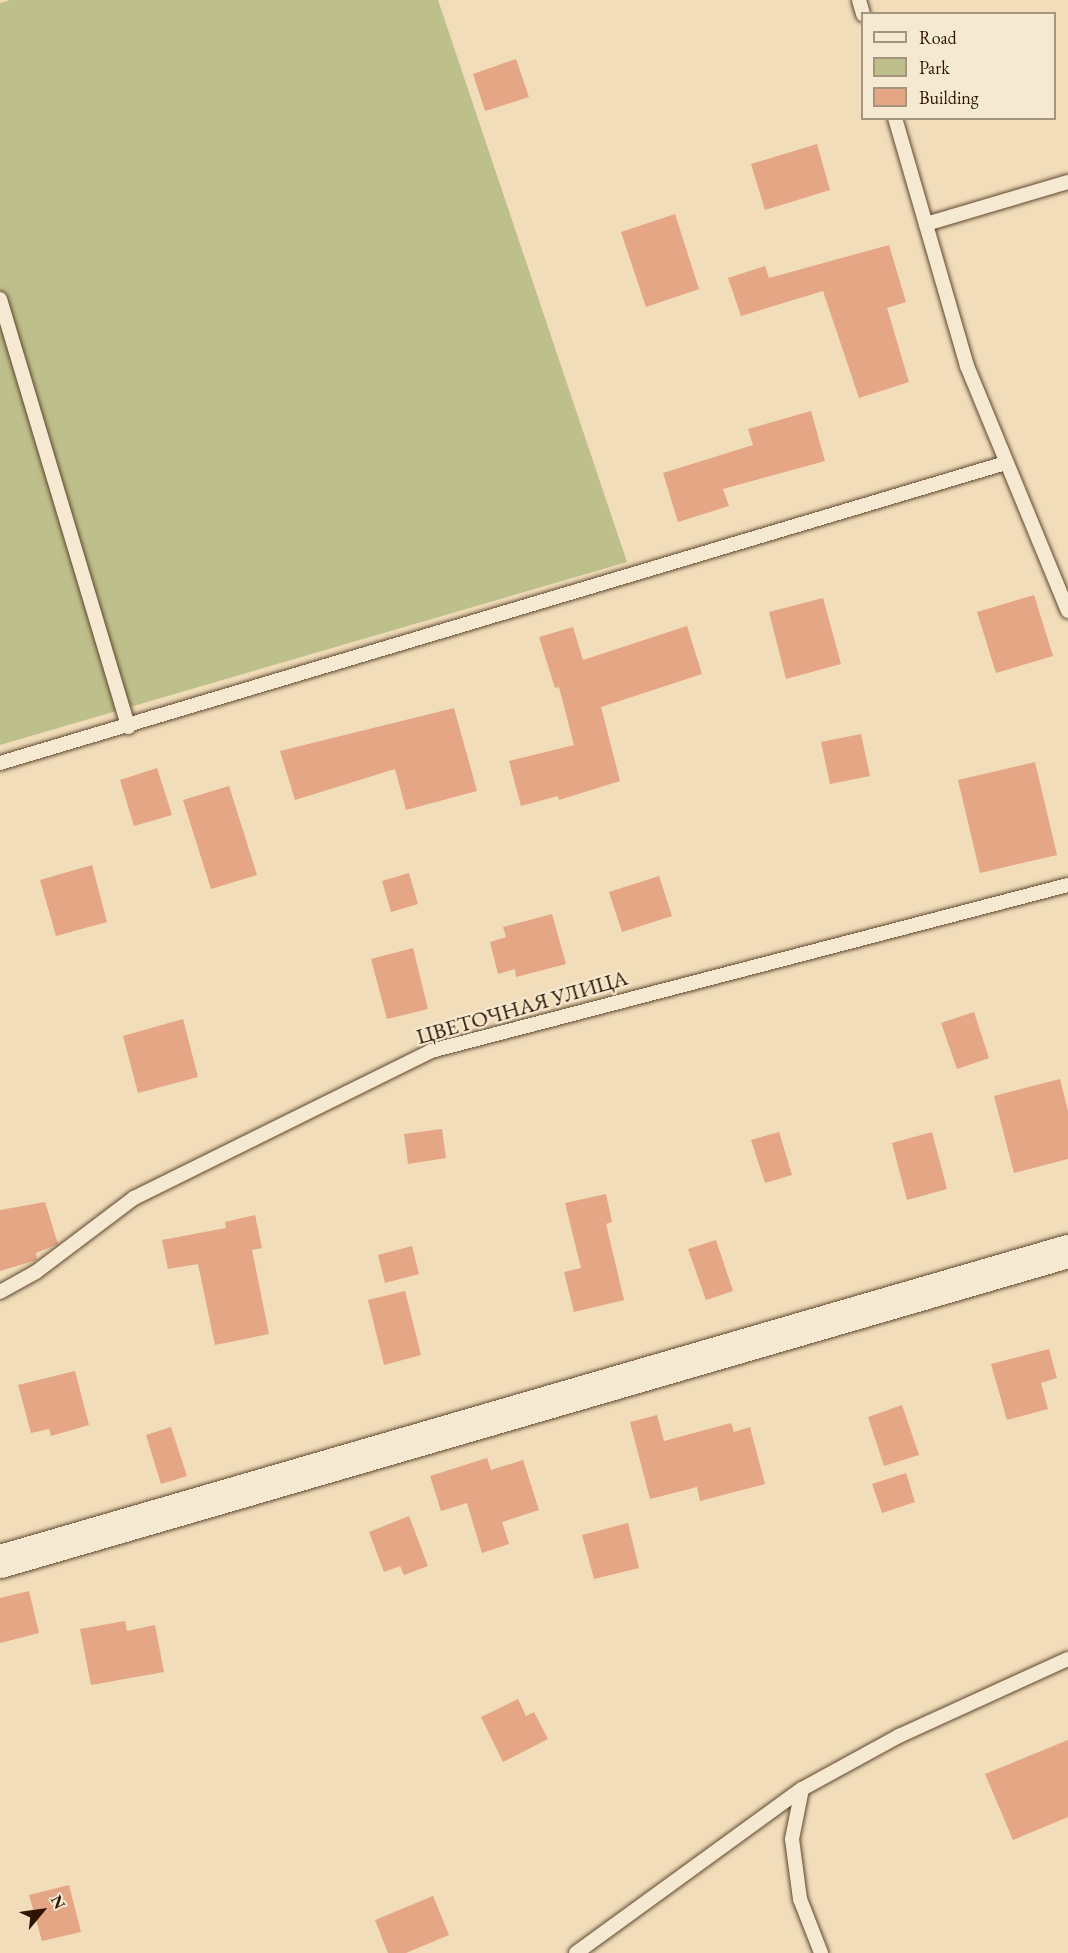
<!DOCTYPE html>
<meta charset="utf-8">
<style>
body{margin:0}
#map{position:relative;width:1068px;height:1953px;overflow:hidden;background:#f1ddba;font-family:"EB Garamond",serif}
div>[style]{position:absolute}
.green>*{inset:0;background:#bec08c}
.building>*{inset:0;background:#e5a685}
.roads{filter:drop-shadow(0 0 2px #60472f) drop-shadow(0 0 2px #60472f)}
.service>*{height:14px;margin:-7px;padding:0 7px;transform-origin:7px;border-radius:7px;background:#f6e9d2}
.tertiary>*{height:33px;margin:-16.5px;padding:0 16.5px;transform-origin:16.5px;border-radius:16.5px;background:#f6e9d2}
span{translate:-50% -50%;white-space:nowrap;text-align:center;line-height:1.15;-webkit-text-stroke:4.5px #f6e9d2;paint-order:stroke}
.street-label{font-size:22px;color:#2f1501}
.legend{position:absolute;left:861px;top:12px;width:195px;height:108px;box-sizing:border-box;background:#f6e9d2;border:2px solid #a6947e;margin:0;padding:8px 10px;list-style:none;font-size:18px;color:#2f1501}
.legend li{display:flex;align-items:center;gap:12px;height:30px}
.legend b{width:30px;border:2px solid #a6947e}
.north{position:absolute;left:12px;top:1881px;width:60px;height:60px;-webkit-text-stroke:4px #f6e9d2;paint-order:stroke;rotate:61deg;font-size:16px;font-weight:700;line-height:24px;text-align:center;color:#2f1501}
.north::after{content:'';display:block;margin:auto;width:21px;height:27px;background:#2f1501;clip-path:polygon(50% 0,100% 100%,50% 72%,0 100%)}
</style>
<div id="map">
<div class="green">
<i style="clip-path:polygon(10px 0,438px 0,627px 562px,0 745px,0 3px)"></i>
</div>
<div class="building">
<i style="clip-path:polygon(516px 59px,529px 97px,485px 111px,473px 74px)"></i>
<i style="clip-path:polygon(817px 144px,830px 190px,765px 210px,751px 164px)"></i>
<i style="clip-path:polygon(675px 214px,699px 289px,646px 307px,621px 232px)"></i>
<i style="clip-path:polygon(889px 245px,906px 302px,887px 308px,909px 382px,859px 398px,823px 291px,741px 316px,728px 278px,765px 266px,769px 278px)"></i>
<i style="clip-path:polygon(811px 411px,825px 461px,723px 489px,729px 506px,678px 522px,663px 473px,753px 445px,748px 429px)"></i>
<i style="clip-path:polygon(1034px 595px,1053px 656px,996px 673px,977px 612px)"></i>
<i style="clip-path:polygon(823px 598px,841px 664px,786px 679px,769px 612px)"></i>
<i style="clip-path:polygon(687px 626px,702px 674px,601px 707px,620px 781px,559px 800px,558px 796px,521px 806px,509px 761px,574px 745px,559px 687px,555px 688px,539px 637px,573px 627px,583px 660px)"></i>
<i style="clip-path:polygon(454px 708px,477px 791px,406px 810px,395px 769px,295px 800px,280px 751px)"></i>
<i style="clip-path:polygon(861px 734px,870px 776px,830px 784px,821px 742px)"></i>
<i style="clip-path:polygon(1035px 762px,1057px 855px,980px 873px,958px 780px)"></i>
<i style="clip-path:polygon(157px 768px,172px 815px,134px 826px,120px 780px)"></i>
<i style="clip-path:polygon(229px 786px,257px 875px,211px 889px,183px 800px)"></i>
<i style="clip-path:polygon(92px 865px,107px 922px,56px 936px,40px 880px)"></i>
<i style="clip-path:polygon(409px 873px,418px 904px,391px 912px,382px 881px)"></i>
<i style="clip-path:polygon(659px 876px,672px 916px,622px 932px,609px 892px)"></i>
<i style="clip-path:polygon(552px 914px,566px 964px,516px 977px,515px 969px,498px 974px,490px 942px,506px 937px,503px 927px)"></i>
<i style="clip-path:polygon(413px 948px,428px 1009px,387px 1019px,371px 959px)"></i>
<i style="clip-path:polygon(974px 1012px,989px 1058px,957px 1069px,941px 1023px)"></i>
<i style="clip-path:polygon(183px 1019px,198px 1077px,138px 1093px,123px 1036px)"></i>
<i style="clip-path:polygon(1060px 1079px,1068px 1111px,1068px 1159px,1014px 1173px,994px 1096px)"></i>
<i style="clip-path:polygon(442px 1129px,446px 1158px,408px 1164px,404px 1134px)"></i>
<i style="clip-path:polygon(779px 1132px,792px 1175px,765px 1183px,751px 1140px)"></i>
<i style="clip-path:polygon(932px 1132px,947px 1189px,907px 1200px,892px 1143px)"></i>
<i style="clip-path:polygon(606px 1194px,612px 1222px,606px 1224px,624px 1300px,574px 1312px,564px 1272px,581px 1268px,565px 1203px)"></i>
<i style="clip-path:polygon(45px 1202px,58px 1244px,36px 1253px,37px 1260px,0 1271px,0 1210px)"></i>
<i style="clip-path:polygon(255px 1215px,262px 1248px,252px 1250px,269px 1334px,215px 1345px,198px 1264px,168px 1269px,162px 1240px,226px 1228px,225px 1222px)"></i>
<i style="clip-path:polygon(716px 1240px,733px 1291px,706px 1300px,688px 1249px)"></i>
<i style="clip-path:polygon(412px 1246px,419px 1274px,385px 1283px,378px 1255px)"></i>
<i style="clip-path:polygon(405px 1291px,421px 1355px,384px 1365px,368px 1300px)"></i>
<i style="clip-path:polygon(1049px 1349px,1057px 1378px,1041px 1383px,1048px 1409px,1007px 1420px,991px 1364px)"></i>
<i style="clip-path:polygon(75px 1371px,89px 1425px,51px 1436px,49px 1429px,31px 1433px,18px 1385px)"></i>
<i style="clip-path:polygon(902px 1405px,919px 1455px,884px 1466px,868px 1417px)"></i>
<i style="clip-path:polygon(657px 1415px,664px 1441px,731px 1423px,734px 1432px,750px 1427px,765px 1484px,700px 1501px,697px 1487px,650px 1499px,630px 1422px)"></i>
<i style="clip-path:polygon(171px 1427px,187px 1476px,161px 1484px,146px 1435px)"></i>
<i style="clip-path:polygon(487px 1458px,491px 1470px,523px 1460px,539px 1510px,502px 1522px,509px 1544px,482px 1553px,467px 1503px,441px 1511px,430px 1476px)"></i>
<i style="clip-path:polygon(906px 1473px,915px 1502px,882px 1513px,872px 1484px)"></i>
<i style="clip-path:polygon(409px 1516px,428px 1566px,404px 1575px,400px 1566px,384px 1572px,369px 1532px)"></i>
<i style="clip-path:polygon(628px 1523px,639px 1568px,594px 1579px,582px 1535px)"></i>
<i style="clip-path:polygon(29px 1591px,39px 1633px,0 1643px,0 1598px)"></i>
<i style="clip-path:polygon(125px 1621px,127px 1631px,155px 1625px,164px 1672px,91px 1685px,80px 1629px)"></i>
<i style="clip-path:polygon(518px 1699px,526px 1716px,534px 1712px,548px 1739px,503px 1762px,481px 1717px)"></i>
<i style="clip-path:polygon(1068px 1740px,1068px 1817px,1013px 1840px,985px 1774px)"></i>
<i style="clip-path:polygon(69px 1885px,81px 1932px,42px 1941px,29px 1895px)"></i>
<i style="clip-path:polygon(433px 1896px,449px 1935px,406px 1953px,388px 1953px,375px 1920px)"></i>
</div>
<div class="roads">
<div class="service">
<i style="left:859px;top:0;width:15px;rotate:74deg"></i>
<i style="left:895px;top:118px;width:258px;rotate:73.8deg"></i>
<i style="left:967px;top:366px;width:265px;rotate:67.6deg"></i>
<i style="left:926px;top:224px;width:148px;rotate:-16.5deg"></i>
<i style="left:0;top:299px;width:447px;rotate:73.3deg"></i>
<i style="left:0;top:763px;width:1050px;rotate:-16.61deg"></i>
<i style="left:0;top:1292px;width:41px;rotate:-29.1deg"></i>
<i style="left:36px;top:1272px;width:123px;rotate:-37.1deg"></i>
<i style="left:134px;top:1198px;width:331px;rotate:-26.3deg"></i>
<i style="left:431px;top:1051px;width:658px;rotate:-14.61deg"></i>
<i style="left:802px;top:1789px;width:51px;rotate:101.3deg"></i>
<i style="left:792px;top:1839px;width:61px;rotate:82.4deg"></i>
<i style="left:800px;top:1899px;width:58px;rotate:68.7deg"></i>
<i style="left:576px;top:1953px;width:279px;rotate:-36deg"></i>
<i style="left:802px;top:1789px;width:111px;rotate:-28.7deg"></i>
<i style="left:899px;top:1736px;width:186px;rotate:-24.5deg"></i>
</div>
<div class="tertiary">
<i style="left:0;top:1561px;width:1112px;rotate:-16.19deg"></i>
</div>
</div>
<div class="street-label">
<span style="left:522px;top:1007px;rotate:-16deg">ЦВЕТОЧНАЯ УЛИЦА</span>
</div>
<ul class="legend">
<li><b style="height:8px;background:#f6e9d2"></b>Road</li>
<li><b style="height:16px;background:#bec08c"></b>Park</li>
<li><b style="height:16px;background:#e5a685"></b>Building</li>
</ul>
<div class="north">N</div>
</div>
